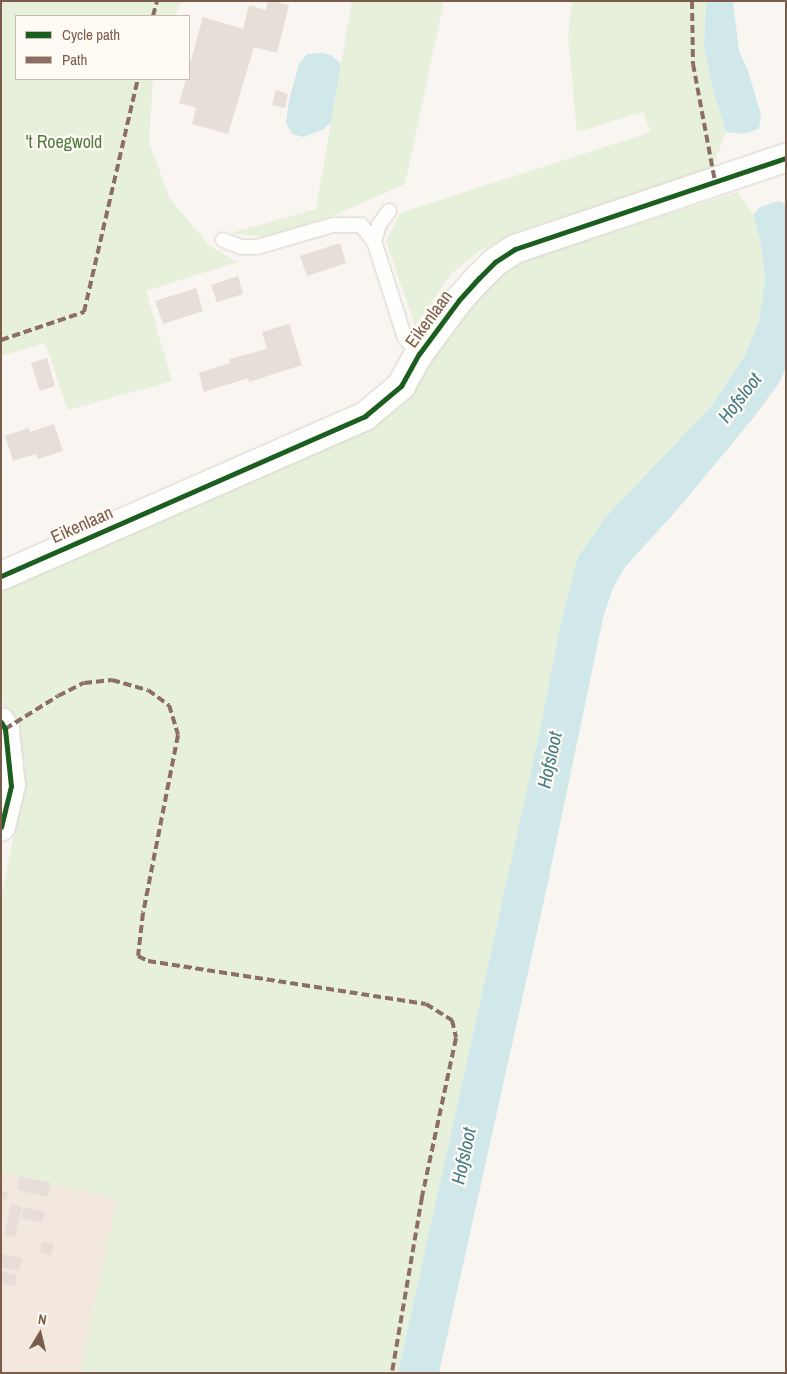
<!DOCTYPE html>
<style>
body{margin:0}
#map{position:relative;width:787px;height:1374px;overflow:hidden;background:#f9f5f0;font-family:"Archivo Narrow",sans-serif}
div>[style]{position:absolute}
.residential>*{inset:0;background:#f2e8de}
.green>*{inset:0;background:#e7f0db}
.water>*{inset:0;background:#d0e8ea}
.building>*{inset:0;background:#e6ded7}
.roads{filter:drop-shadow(0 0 1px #d7d1cb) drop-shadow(0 0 1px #d7d1cb)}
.lane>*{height:14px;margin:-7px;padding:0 7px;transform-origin:7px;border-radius:7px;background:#fefefd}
.street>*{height:28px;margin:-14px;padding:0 14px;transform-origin:14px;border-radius:14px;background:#fefefd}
.quiet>*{height:4px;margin-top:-2px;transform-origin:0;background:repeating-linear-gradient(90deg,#8d6e63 0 8px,transparent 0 12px)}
.cycleway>*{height:5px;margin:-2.5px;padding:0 2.5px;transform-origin:2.5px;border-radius:2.5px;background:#1b5e20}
span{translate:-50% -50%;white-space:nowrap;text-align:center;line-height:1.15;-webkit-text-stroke:4.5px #fffaf3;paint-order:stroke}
.park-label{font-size:18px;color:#537a41}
.street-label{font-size:18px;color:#7a5c4d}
.water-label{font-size:19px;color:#437c86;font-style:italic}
.frame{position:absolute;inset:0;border:2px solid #7a5c4d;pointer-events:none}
.legend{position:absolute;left:15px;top:15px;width:175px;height:65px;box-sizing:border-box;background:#fffaf3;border:1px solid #cabbb1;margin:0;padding:6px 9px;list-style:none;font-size:15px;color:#7a5c4d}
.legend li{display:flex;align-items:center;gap:10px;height:25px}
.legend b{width:25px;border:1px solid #cabbb1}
.north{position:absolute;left:15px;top:1309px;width:50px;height:50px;-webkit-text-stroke:4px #fffaf3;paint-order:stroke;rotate:9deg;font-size:14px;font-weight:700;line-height:20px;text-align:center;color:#7a5c4d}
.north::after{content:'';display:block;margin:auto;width:18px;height:22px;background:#7a5c4d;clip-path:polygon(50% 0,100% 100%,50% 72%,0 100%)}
</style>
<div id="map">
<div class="residential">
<i style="clip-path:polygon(1px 1161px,127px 1195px,88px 1373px,1px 1373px)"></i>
</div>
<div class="green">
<i style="clip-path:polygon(1px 1px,184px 1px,179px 6px,175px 16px,16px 16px,16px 79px,153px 79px,149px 143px,170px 199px,209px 245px,237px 262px,146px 291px,172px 381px,68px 410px,45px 343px,1px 356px)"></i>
<i style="clip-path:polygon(352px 1px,444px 1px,405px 184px,335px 215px,264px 237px,231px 233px,316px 209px)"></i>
<i style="clip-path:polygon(572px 1px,706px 1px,704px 47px,713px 90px,726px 132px,711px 171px,523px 230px,478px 252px,451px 274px,415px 326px,386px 241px,400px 213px,651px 132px,643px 112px,577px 132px,568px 37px)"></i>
<i style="clip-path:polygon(738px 192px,753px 215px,761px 244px,765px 281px,759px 321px,745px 355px,712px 405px,604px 519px,578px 557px,561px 622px,540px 730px,398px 1373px,80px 1373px,117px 1199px,1px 1172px,1px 898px,25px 783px,25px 766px,17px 733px,1px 700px,1px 592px,21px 581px,361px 431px,438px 335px,503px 269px,529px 258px)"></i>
</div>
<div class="water">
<i style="clip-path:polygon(706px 1px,733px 1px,739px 51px,747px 68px,761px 114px,759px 129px,743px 134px,726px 132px,713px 90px,704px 47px)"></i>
<i style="clip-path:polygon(322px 53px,331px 55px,341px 64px,331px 122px,324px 129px,304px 137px,292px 134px,286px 123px,289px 100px,299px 64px,307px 54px)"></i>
<i style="clip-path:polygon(779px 201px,786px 204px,786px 367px,779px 383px,754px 417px,676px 511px,625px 567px,614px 586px,604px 614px,542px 910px,439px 1373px,398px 1373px,540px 730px,561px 622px,578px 557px,604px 519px,712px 405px,745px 355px,759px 321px,765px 281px,761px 244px,753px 215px,760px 207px)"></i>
</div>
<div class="building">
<i style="clip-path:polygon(268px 1px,280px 1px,279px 3px,289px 5px,277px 53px,254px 47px,228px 134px,192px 124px,196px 108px,179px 103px,186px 79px,189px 79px,189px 67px,203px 17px,243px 29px,249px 5px,266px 10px)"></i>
<i style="clip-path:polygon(276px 90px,288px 94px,285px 108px,272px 105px)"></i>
<i style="clip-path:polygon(340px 243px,346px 263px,307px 276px,300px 256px)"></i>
<i style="clip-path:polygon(238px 276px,243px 294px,217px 302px,211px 285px)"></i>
<i style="clip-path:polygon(196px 288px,203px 311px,163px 324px,155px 301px)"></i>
<i style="clip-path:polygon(289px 324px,302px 365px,249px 382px,248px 378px,204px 392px,199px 373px,230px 363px,229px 359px,267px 349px,262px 332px)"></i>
<i style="clip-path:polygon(47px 358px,55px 386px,40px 391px,31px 363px)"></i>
<i style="clip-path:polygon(54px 424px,63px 451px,38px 459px,36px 454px,13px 461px,5px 436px,29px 428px,30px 432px)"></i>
<i style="clip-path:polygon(20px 1176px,51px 1183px,48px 1197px,17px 1190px)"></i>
<i style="clip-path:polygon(1px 1191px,8px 1192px,6px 1200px,1px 1198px)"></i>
<i style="clip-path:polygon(11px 1204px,22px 1207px,15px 1237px,4px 1235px)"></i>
<i style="clip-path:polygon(24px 1207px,45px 1212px,42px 1223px,21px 1218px)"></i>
<i style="clip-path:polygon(42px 1241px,54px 1244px,51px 1256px,40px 1253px)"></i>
<i style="clip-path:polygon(1px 1254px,22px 1258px,19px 1271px,1px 1267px)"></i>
<i style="clip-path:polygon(1px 1271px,17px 1275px,15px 1286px,1px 1283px)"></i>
</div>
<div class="roads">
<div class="lane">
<i style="left:389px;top:211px;width:17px;rotate:126deg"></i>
<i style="left:379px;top:225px;width:17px;rotate:107deg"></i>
<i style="left:374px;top:241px;width:102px;rotate:72.3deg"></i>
<i style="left:405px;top:338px;width:21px;rotate:49deg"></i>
<i style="left:223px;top:240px;width:19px;rotate:21deg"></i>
<i style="left:241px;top:247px;width:16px"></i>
<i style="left:257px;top:247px;width:79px;rotate:-16.1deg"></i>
<i style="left:333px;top:225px;width:28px"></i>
<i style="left:361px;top:225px;width:21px;rotate:51deg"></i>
</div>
<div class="street">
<i style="left:1px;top:576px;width:398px;rotate:-23.7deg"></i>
<i style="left:365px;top:416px;width:47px;rotate:-39.8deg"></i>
<i style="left:401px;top:386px;width:37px;rotate:-61deg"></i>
<i style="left:419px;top:354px;width:67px;rotate:-53.5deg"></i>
<i style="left:459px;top:300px;width:30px;rotate:-48deg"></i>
<i style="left:479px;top:278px;width:23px;rotate:-45deg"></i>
<i style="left:495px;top:262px;width:24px;rotate:-33deg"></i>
<i style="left:515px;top:249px;width:286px;rotate:-18.6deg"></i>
<i style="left:1px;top:722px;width:8px;rotate:60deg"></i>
<i style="left:5px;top:729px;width:57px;rotate:84deg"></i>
<i style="left:11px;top:786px;width:42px;rotate:103.7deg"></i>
</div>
</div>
<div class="quiet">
<i style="left:692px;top:1px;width:63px;rotate:89.1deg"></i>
<i style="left:693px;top:64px;width:119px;rotate:79.4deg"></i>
<i style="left:153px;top:16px;width:16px;rotate:-75deg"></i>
<i style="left:1px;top:340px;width:88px;rotate:-18.6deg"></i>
<i style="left:84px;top:312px;width:239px;rotate:-77deg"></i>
<i style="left:5px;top:729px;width:62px;rotate:-31.9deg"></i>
<i style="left:58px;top:696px;width:29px;rotate:-27deg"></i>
<i style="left:84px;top:683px;width:28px;rotate:-6deg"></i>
<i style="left:112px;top:680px;width:37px;rotate:16deg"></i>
<i style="left:148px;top:690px;width:26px;rotate:36deg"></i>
<i style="left:169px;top:705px;width:31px;rotate:73deg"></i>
<i style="left:178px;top:735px;width:181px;rotate:101.1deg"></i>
<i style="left:143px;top:913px;width:43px;rotate:96.6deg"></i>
<i style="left:138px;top:956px;width:11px;rotate:27deg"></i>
<i style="left:148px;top:961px;width:281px;rotate:8.8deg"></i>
<i style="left:426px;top:1004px;width:31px;rotate:32deg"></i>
<i style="left:452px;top:1020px;width:18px;rotate:77deg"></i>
<i style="left:456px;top:1038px;width:163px;rotate:102.1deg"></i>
<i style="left:422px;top:1197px;width:179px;rotate:99.7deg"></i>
</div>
<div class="cycleway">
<i style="left:1px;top:576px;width:398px;rotate:-23.7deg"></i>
<i style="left:365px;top:416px;width:47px;rotate:-39.8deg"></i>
<i style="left:401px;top:386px;width:37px;rotate:-61deg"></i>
<i style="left:419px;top:354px;width:67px;rotate:-53.5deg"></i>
<i style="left:459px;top:300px;width:30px;rotate:-48deg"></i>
<i style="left:479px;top:278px;width:23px;rotate:-45deg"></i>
<i style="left:495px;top:262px;width:24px;rotate:-33deg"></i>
<i style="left:515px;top:249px;width:286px;rotate:-18.6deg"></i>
<i style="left:1px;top:722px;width:8px;rotate:60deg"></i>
<i style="left:5px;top:729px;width:57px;rotate:84deg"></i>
<i style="left:11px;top:786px;width:42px;rotate:103.7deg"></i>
</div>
<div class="park-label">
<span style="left:64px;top:142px">'t Roegwold</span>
</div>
<div class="street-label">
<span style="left:429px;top:319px;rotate:-54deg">Eikenlaan</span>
<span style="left:82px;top:525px;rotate:-24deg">Eikenlaan</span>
</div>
<div class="water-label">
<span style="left:740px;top:398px;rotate:-52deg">Hofsloot</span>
<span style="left:550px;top:760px;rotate:-78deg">Hofsloot</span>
<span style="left:464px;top:1156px;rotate:-78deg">Hofsloot</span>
</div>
<div class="frame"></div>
<ul class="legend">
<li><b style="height:6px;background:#1b5e20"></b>Cycle path</li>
<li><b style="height:6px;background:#8d6e63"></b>Path</li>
</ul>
<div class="north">N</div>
</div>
